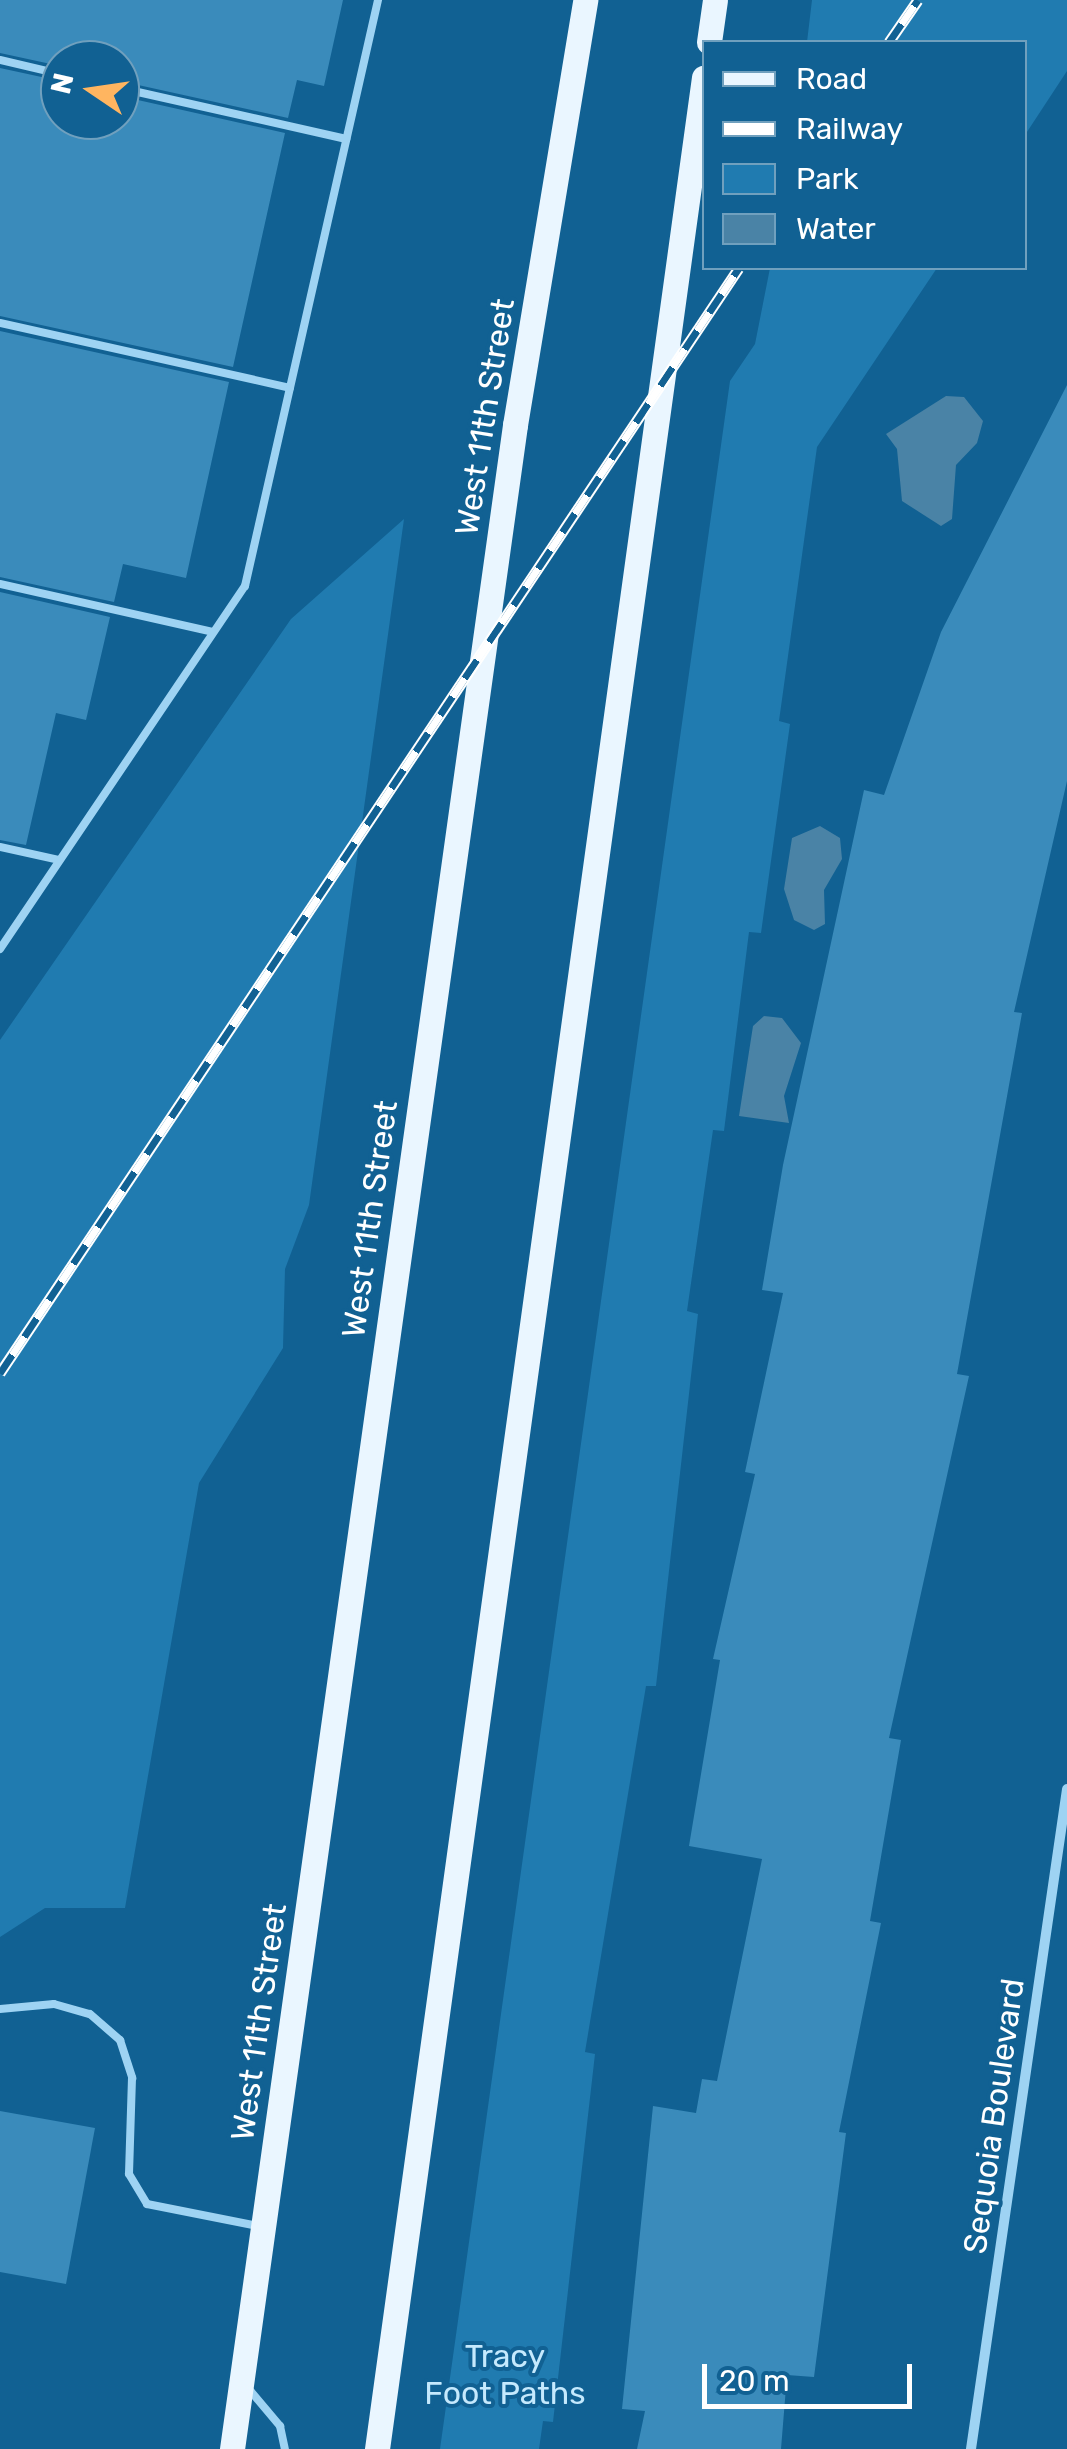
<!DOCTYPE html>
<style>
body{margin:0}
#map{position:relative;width:1067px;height:2449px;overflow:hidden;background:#116193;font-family:Rubik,sans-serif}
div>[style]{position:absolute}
.green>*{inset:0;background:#207bb0}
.water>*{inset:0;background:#4a83a6}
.building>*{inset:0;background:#3a8bbb}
.service>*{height:8px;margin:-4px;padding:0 4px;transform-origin:4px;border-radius:4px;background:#9ed3f3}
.minor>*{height:10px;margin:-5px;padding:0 5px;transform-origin:5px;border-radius:5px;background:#9ed3f3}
.primary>*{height:25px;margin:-12.5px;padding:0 12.5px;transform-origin:12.5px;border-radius:12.5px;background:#eaf6ff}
.rail>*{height:11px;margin-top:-5.5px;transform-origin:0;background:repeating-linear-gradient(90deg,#116193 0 22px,#fff 0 44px);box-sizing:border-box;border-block:2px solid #fff}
span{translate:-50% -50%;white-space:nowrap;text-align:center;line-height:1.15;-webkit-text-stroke:8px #116193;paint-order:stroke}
.street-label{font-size:32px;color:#fff}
.park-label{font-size:32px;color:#c5e9fd}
.legend{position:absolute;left:702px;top:40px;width:325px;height:230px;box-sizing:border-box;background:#116193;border:2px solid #70a0be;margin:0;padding:12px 18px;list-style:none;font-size:30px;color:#fff}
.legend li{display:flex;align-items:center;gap:20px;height:50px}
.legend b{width:50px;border:2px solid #70a0be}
.north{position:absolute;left:40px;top:40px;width:100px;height:100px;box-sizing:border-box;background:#116193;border:2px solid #70a0be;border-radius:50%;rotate:283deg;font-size:28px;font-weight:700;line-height:40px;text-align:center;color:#fff}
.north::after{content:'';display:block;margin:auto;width:35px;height:45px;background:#ffb560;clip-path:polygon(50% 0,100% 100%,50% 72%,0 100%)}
.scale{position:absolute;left:702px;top:2364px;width:210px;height:45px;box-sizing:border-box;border:5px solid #fff;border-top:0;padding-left:12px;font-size:30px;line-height:35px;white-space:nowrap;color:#fff;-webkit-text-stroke:8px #116193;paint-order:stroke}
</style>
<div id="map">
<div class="green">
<i style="clip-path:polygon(812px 0,1067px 0,1067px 71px,1025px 135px,1024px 42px,807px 42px)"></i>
<i style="clip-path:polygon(770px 268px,937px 268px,817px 447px,779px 721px,790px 724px,761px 933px,749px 932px,724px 1131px,713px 1130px,687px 1311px,698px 1314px,656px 1686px,646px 1686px,585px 2052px,595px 2054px,553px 2422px,543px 2421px,539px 2449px,440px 2449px,730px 381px,755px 344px)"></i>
<i style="clip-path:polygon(404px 519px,309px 1205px,285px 1269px,283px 1348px,199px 1483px,125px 1908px,45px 1908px,0 1937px,0 1040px,291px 619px)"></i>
</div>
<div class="water">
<i style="clip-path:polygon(946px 396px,964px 397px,983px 421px,977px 443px,956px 465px,952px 519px,941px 526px,902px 501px,897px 449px,886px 434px)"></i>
<i style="clip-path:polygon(820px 826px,840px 838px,842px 859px,824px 890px,825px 924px,814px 930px,794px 920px,784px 889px,792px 838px)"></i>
<i style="clip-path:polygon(764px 1016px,782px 1018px,801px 1043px,784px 1096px,789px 1123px,739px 1116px,753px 1026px)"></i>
</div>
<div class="building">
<i style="clip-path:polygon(0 0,343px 0,324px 86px,297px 80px,288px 118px,120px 81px,120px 60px,60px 60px,60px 66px,0 53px)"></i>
<i style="clip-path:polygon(0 68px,60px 81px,60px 120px,120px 120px,120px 96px,285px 133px,233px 367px,0 316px)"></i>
<i style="clip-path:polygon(0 331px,229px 382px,186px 578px,123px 564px,114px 602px,0 577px)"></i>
<i style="clip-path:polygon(1067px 385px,1067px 781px,1014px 1012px,1022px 1013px,957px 1374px,969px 1376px,889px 1738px,901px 1740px,870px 1921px,881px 1923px,839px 2132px,846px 2133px,814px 2377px,787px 2375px,781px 2449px,637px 2449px,645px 2411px,622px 2409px,653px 2106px,696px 2113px,702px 2079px,717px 2081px,762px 1859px,689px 1846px,720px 1660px,713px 1659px,755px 1474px,745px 1472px,783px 1293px,762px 1290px,783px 1165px,864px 790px,884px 795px,941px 632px)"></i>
<i style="clip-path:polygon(0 592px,110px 617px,86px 720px,56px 713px,26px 845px,0 840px)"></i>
<i style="clip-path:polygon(0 2111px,95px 2128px,66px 2284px,0 2272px)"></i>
</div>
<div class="service">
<i style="left:0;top:60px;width:62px;rotate:13.1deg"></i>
<i style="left:120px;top:88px;width:232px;rotate:12.7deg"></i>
<i style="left:0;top:323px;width:297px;rotate:12.6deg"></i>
<i style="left:0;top:584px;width:218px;rotate:12.7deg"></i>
<i style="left:0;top:847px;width:60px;rotate:12.4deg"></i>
<i style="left:0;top:949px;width:438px;rotate:-56deg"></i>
<i style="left:245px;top:586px;width:601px;rotate:-77.21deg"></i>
<i style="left:0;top:2009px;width:54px;rotate:-5.3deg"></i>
<i style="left:54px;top:2004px;width:37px;rotate:16deg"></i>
<i style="left:90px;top:2014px;width:40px;rotate:41deg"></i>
<i style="left:120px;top:2040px;width:40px;rotate:72deg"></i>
<i style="left:132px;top:2078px;width:96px;rotate:91.8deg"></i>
<i style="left:129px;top:2174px;width:35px;rotate:59deg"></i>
<i style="left:147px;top:2204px;width:113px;rotate:11.2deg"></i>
<i style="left:248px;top:2388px;width:50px;rotate:49.9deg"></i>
<i style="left:280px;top:2426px;width:24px;rotate:78deg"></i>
</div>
<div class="minor">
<i style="left:971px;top:2449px;width:667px;rotate:-81.72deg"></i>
</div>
<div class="primary">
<i style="left:709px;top:42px;width:42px;rotate:-81.9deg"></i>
<i style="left:232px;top:2449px;width:2044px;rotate:-82.04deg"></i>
<i style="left:515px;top:425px;width:431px;rotate:-80.6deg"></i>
<i style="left:377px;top:2449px;width:2394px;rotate:-82.15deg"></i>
</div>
<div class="rail">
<i style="left:889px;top:42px;width:51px;rotate:-55.4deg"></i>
<i style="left:0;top:1373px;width:1329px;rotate:-56.23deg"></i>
</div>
<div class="street-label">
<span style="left:485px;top:417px;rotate:-81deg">West 11th Street</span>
<span style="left:370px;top:1219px;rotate:-82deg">West 11th Street</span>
<span style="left:259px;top:2022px;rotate:-82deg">West 11th Street</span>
<span style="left:994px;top:2116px;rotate:-82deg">Sequoia Boulevard</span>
</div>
<div class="park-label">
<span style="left:505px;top:2375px">Tracy<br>Foot Paths</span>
</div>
<ul class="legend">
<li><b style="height:12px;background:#eaf6ff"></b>Road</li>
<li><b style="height:12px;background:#fff"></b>Railway</li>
<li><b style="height:28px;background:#207bb0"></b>Park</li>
<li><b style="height:28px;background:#4a83a6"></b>Water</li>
</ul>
<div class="north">N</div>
<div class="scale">20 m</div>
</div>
